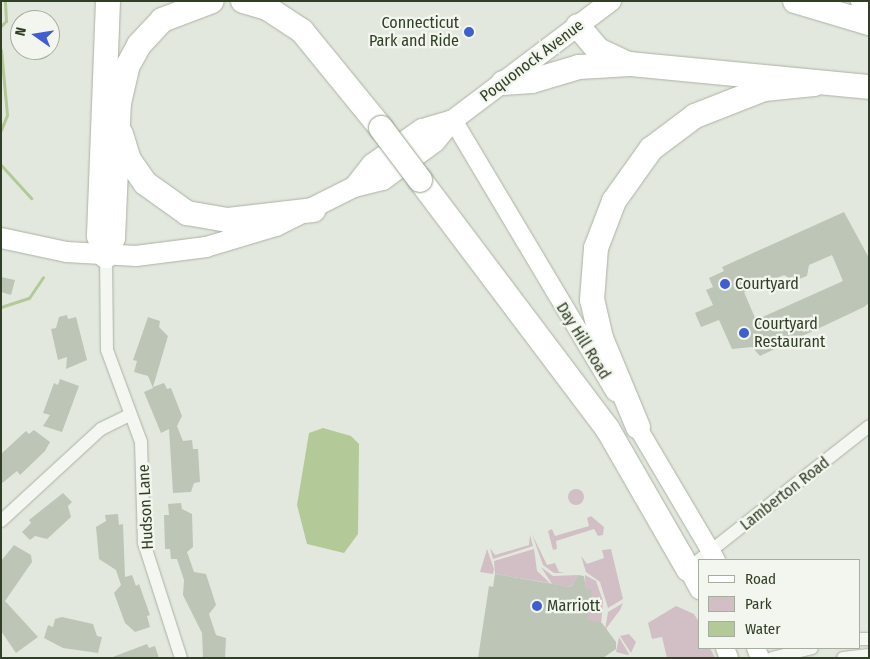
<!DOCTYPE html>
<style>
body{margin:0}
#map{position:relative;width:870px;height:659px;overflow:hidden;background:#e3e8de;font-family:"Fira Sans Condensed",sans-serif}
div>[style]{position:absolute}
.green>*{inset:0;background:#d2bfc5}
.round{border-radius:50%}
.water>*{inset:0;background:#b3c998}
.stream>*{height:3px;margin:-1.5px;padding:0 1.5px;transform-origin:1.5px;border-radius:1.5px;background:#b3c998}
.building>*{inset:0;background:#bcc5b6}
.roads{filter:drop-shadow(0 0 1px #aab2a3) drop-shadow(0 0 1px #aab2a3)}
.minor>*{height:12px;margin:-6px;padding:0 6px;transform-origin:6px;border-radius:6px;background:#f3f6f1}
.secondary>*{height:18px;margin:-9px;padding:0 9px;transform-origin:9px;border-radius:9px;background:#fff}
.primary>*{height:20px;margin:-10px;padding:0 10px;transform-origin:10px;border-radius:10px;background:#fff}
.motorway>*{height:24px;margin:-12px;padding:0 12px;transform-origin:12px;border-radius:12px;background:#fff}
.bridges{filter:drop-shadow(0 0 1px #919f86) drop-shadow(0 0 1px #919f86)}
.motorway-bridge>*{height:24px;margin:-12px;padding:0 12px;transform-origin:12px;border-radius:12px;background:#fff}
.dots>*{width:14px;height:14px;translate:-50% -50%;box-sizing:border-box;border:2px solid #f2f6ee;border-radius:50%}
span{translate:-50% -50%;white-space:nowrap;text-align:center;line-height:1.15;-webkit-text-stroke:4.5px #f2f6ee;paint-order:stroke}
.poi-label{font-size:16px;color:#313f27}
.right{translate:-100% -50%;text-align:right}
.left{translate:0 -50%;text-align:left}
.street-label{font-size:16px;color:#313f27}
.frame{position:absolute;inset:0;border:2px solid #313f27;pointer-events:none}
.legend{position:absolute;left:698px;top:559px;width:162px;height:90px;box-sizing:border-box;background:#f2f6ee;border:1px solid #a5ad9e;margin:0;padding:6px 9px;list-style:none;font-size:15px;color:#313f27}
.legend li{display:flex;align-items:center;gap:10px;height:25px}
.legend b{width:25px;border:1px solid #a5ad9e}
.north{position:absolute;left:10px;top:10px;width:50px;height:50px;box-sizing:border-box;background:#f2f6ee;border:1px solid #a5ad9e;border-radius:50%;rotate:283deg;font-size:14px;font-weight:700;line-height:20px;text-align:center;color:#313f27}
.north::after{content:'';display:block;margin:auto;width:18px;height:22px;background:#405ed0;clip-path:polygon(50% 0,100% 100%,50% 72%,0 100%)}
</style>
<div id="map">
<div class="green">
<i class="round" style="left:568px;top:489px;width:16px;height:16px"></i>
<i style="clip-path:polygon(591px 516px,604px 527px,603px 535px,598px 536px,594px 529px,556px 541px,557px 549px,553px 550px,548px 531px,552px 529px,555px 536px,589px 526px,587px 518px)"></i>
<i style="clip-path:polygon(532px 534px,547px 565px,555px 563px,559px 572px,565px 573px,554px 573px,543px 565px)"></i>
<i style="clip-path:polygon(530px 535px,533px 546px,493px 559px,490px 548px,495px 555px,529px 545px)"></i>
<i style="clip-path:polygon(487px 549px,494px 569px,493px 574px,480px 572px)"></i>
<i style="clip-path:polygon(534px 549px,537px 571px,550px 583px,495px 574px,494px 561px)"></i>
<i style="clip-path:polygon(611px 549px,623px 599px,608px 608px,600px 582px,586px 572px,581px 556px,587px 564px,604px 558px,602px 550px)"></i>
<i style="clip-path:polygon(541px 567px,553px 576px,578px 575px,571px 587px,552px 584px)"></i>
<i style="clip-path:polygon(585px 575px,596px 581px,603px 601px,601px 625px,586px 622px)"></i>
<i style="clip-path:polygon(623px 603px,620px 610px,605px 630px,608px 612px)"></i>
<i style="clip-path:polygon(676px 606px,694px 614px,699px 622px,699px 648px,710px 648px,715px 658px,667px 658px,662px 637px,652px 639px,648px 623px)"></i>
<i style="clip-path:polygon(629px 634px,636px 642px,631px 653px,620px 636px)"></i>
<i style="clip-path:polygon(619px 637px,629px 654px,628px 655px,616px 652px)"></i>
</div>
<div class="water">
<i style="clip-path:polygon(323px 428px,351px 436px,359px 444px,358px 534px,344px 553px,307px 544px,297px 505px,309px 433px)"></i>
</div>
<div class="stream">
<i style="left:1px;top:26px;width:7px;rotate:-45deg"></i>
<i style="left:6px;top:21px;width:20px;rotate:-93deg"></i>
<i style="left:1px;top:50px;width:65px;rotate:84.7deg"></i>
<i style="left:7px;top:115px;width:16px;rotate:112deg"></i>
<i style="left:1px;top:165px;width:45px;rotate:47.7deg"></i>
<i style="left:1px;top:307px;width:29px;rotate:-18deg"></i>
<i style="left:29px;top:298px;width:25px;rotate:-56deg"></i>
</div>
<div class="building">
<i style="clip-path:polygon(evenodd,844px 212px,869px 258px,869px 303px,864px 307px,760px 356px,752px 347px,732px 349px,719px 320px,701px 327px,695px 313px,713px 305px,706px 290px,713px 287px,709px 278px,724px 271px,722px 267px,844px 212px,832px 255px,843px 281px,756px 320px,744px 292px,784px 275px,794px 281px,807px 276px,809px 265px,832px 255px)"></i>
<i style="clip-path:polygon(1px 277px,15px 280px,11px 295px,1px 292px)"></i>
<i style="clip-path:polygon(67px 315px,68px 319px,76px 317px,87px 360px,66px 369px,67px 357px,58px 360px,51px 329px,56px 328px,59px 317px)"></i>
<i style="clip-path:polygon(148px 317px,160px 321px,159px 327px,168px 336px,153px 387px,164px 383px,167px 389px,171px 388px,182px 416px,177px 426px,183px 441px,192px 440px,193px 449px,198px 449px,200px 482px,194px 483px,191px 492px,173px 493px,169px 429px,161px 433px,144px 392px,153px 388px,148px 376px,134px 372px,137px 361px,133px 360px)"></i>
<i style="clip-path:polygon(60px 379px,79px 386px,62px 432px,43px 426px,50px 415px,43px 413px,54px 383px,58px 385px)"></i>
<i style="clip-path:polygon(34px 430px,50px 442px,45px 451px,20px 475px,17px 471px,1px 484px,1px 454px,26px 431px,29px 434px)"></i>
<i style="clip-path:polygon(63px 493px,72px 502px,68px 506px,71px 517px,47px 539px,35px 536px,30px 540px,22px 532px,31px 523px,29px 520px)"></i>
<i style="clip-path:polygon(181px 503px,182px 509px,192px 514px,193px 547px,187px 552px,194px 572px,206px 574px,216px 605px,209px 614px,216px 635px,226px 638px,225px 658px,203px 658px,202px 633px,183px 595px,184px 580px,177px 559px,171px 559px,170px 549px,165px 549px,164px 515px,169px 515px,168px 504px)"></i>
<i style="clip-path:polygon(118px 514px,119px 525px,123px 524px,125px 577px,132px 575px,136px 586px,139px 584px,150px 615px,147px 616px,150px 627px,135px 632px,125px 623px,114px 593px,121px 585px,116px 570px,99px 559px,96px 527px,106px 521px,105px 515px)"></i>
<i style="clip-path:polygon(14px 545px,31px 555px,32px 562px,5px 601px,38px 637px,16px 653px,1px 631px,1px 561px)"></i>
<i style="clip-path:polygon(495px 574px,571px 587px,578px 575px,584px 576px,586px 589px,592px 590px,587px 620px,602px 623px,616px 642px,616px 649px,603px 658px,478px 658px,489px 586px,493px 587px)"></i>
<i style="clip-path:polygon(62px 617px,93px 624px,97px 636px,102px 637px,98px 653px,63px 648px,44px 638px,48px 625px,53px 627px,55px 619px)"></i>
<i style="clip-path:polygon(147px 644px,149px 648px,155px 646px,159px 658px,110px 658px)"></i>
</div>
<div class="roads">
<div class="minor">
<i style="left:106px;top:256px;width:94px;rotate:89.4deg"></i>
<i style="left:107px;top:350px;width:98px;rotate:69.7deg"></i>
<i style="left:141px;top:442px;width:101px;rotate:88.3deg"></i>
<i style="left:144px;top:543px;width:121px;rotate:72.2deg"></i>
<i style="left:1px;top:521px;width:136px;rotate:-42.6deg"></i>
<i style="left:101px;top:429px;width:32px;rotate:-26deg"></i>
<i style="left:699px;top:560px;width:216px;rotate:-38.2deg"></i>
<i style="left:859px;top:639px;width:10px"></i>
<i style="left:772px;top:658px;width:41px;rotate:-14deg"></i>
<i style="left:843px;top:658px;width:26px;rotate:-7deg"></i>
</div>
<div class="secondary">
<i style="left:453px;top:120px;width:317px;rotate:59.2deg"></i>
<i style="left:632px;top:418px;width:165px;rotate:59.4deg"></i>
<i style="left:688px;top:569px;width:24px;rotate:62deg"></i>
<i style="left:725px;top:648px;width:11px;rotate:68deg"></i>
<i style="left:756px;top:648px;width:11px;rotate:68deg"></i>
</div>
<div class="primary">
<i style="left:354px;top:187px;width:29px;rotate:-52deg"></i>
<i style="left:372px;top:164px;width:61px;rotate:-35deg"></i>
<i style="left:422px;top:129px;width:32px;rotate:-16deg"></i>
<i style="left:1px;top:238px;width:67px;rotate:12deg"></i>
<i style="left:67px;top:252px;width:69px;rotate:3.3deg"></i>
<i style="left:136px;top:256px;width:71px;rotate:-7.3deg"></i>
<i style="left:206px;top:247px;width:73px;rotate:-16.7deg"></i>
<i style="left:276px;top:226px;width:87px;rotate:-26.6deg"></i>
<i style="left:354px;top:187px;width:30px;rotate:-14deg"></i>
<i style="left:383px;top:180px;width:64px;rotate:-36.2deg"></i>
<i style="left:435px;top:142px;width:28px;rotate:-51deg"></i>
<i style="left:453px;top:120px;width:198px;rotate:-37deg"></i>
</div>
<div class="motorway">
<i style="left:108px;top:1px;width:235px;rotate:92.2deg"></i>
<i style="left:99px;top:236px;width:21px;rotate:71deg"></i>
<i style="left:106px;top:256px;width:19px;rotate:-69deg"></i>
<i style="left:113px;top:238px;width:135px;rotate:-87.5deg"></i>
<i style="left:119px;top:103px;width:37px;rotate:-77deg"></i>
<i style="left:127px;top:67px;width:25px;rotate:-61deg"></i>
<i style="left:139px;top:45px;width:34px;rotate:-47deg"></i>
<i style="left:162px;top:20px;width:53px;rotate:-20.8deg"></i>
<i style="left:243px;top:1px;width:25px;rotate:16deg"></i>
<i style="left:267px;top:8px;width:42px;rotate:33.3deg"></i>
<i style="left:302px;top:31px;width:125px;rotate:50.8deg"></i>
<i style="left:795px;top:1px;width:77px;rotate:16.6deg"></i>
<i style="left:863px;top:1px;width:6px;rotate:18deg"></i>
<i style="left:578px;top:26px;width:31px;rotate:50deg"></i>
<i style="left:598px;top:50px;width:31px;rotate:25deg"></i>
<i style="left:503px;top:83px;width:29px;rotate:-4deg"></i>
<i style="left:532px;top:81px;width:49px;rotate:-16.6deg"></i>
<i style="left:579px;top:67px;width:51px;rotate:-3.4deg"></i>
<i style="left:630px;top:64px;width:240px;rotate:5.5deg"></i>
<i style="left:121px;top:134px;width:27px;rotate:73deg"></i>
<i style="left:129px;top:160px;width:28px;rotate:55deg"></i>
<i style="left:145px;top:183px;width:52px;rotate:35.5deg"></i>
<i style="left:187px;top:213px;width:41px;rotate:9.9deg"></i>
<i style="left:227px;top:220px;width:87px;rotate:-6.6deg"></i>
<i style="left:420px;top:180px;width:311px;rotate:53deg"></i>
<i style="left:607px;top:428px;width:163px;rotate:60.1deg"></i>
<i style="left:638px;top:427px;width:96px;rotate:-112.6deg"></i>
<i style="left:601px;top:338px;width:39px;rotate:-103deg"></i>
<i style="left:592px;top:300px;width:52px;rotate:-85.6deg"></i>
<i style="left:596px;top:248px;width:50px;rotate:-69deg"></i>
<i style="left:614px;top:201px;width:64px;rotate:-54.6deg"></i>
<i style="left:651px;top:149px;width:55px;rotate:-36.9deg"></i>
<i style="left:695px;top:116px;width:74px;rotate:-21.4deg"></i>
<i style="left:764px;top:89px;width:50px;rotate:-5.7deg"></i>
</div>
</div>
<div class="bridges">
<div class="motorway-bridge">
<i style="left:381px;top:128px;width:65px;rotate:53.1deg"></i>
</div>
</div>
<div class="dots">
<i style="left:469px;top:32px;background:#405ed0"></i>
<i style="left:725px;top:284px;background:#405ed0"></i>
<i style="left:744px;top:333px;background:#405ed0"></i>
<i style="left:537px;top:606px;background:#405ed0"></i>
</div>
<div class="poi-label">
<span class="right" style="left:459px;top:32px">Connecticut<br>Park and Ride</span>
<span class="left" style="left:735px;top:284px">Courtyard</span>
<span class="left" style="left:754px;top:333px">Courtyard<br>Restaurant</span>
<span class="left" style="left:547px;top:606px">Marriott</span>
</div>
<div class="street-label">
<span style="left:532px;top:61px;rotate:-37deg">Poquonock Avenue</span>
<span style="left:583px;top:341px;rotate:58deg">Day Hill Road</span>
<span style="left:785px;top:494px;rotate:-38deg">Lamberton Road</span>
<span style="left:146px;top:507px;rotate:-93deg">Hudson Lane</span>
</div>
<div class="frame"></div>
<ul class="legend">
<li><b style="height:6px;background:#fff"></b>Road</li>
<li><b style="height:14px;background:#d2bfc5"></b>Park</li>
<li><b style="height:14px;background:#b3c998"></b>Water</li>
</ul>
<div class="north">N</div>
</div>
